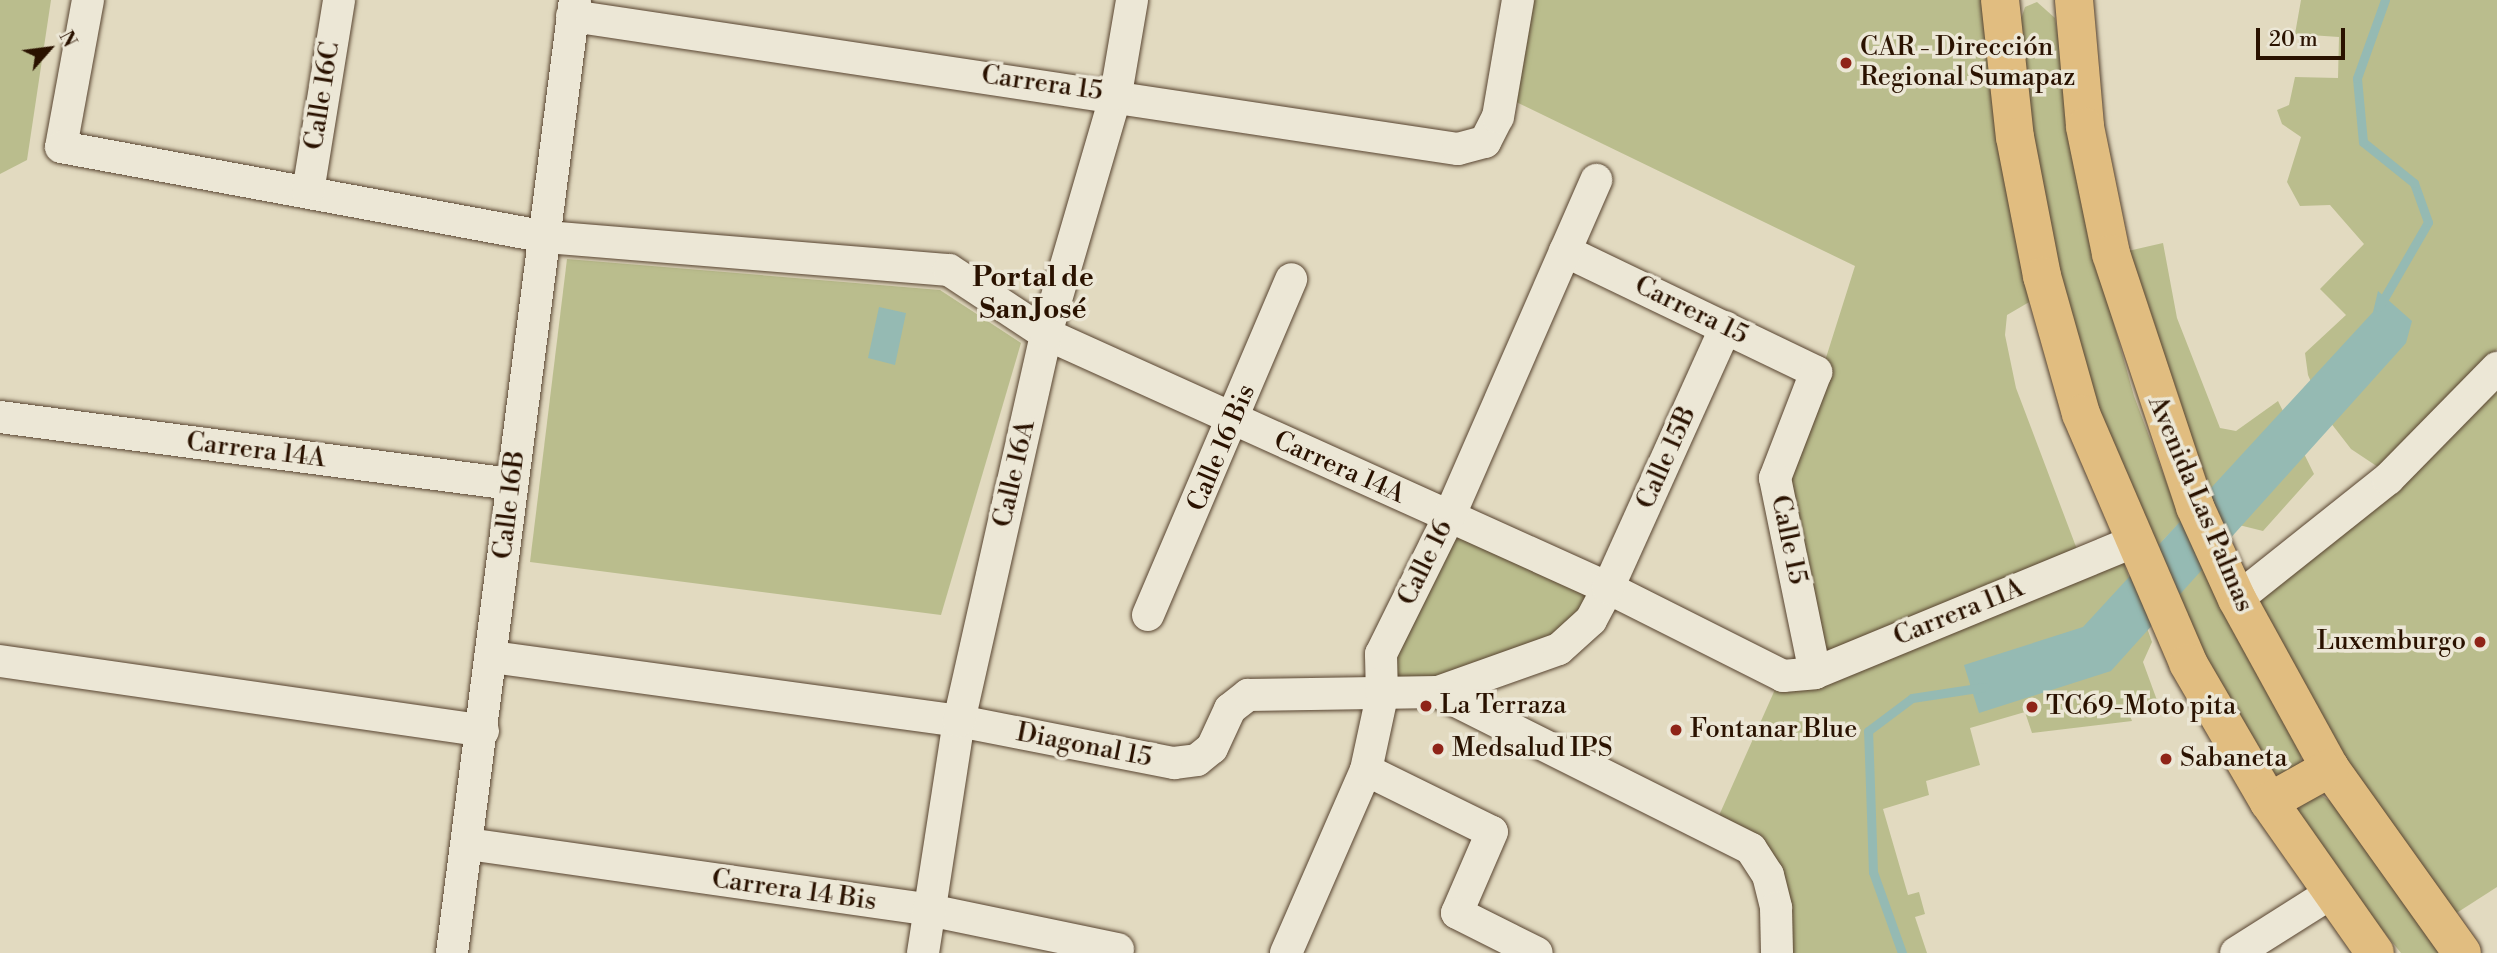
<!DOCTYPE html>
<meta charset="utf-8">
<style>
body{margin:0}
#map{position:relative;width:2497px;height:953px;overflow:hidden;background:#e2dac0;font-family:"Libre Bodoni",serif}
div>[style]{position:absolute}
.green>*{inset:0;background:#babd8d}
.water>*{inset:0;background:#95bab3}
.stream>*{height:9px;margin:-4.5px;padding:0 4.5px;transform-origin:4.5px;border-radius:4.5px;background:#95bab3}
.roads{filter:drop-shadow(0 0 2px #584430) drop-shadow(0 0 2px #584430)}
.minor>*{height:32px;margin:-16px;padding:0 16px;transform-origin:16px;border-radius:16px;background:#ece7d6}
.primary>*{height:38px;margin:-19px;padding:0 19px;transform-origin:19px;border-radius:19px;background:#e1bd80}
.dots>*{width:19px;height:19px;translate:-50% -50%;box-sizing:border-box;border:4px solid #ece7d6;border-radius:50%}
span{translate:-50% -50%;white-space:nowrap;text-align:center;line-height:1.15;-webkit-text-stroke:7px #ece7d6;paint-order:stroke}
.poi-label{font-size:26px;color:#2a1200}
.left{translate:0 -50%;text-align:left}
.right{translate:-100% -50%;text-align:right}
.street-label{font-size:26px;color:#2a1200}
.neighbourhood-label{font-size:28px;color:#2a1200;font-weight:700}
.north{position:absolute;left:14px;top:14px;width:70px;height:70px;-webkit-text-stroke:5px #ece7d6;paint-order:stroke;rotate:62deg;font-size:19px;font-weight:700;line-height:28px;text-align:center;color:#2a1200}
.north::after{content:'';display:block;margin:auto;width:24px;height:32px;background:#2a1200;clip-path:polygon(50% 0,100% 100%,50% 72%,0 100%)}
.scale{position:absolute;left:2256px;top:28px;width:89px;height:32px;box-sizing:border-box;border:4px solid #2a1200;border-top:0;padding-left:9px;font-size:21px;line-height:24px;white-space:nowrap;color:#2a1200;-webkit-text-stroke:5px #ece7d6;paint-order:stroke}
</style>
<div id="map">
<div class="green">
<i style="clip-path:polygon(0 0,51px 0,27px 160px,0 174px)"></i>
<i style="clip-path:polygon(1529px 0,1981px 0,2031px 301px,2007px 315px,2005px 335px,2016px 388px,2078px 552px,1823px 657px,1787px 481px,1855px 266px,1512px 100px)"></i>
<i style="clip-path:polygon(2301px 0,2497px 0,2497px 349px,2384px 471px,2351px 449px,2327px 418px,2308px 375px,2305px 353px,2346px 315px,2320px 289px,2364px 244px,2330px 205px,2300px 206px,2287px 182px,2301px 137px,2282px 124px,2277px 110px,2289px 105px,2295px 77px,2338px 78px,2339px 37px,2295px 34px)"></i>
<i style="clip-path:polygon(2037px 2px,2055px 18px,2095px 257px,2134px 396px,2181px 521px,2156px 548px,2097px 408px,2062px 289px,2032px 133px,2020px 22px,2025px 7px)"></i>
<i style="clip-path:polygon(2163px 243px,2177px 318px,2220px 428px,2236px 431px,2278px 401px,2314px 474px,2263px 531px,2239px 525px,2203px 476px,2128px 251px)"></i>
<i style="clip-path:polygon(567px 259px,940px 290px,1021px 343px,941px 615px,530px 562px)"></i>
<i style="clip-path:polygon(2497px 383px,2497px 887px,2455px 914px,2344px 757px,2256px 598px)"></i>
<i style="clip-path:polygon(1452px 525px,1598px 590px,1552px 643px,1444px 680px,1389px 687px,1389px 656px)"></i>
<i style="clip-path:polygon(2122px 558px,2152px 642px,2143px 662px,2158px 703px,2146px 710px,2138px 700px,2126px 706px,2132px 721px,2032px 733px,2025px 712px,1970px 728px,1980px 765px,1926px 781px,1929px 795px,1883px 809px,1908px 895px,1919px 892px,1925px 914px,1915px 917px,1927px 953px,1788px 953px,1787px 908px,1717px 820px,1777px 685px)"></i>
<i style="clip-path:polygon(2202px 567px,2302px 754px,2299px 767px,2281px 776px,2274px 773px,2205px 655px,2176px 594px)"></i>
<i style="clip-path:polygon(2314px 791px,2332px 802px,2440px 953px,2401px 953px,2345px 884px,2297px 811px)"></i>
</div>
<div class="water">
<i style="clip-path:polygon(2378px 291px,2412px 321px,2406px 343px,2111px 671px,1979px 713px,1964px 665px,2083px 627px,2373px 312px)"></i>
<i style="clip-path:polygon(879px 307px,906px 313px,895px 365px,868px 358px)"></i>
</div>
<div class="stream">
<i style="left:2379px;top:307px;width:98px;rotate:-60deg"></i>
<i style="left:2428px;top:222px;width:41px;rotate:-109.7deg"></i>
<i style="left:2414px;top:183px;width:65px;rotate:-141.2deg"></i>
<i style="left:2363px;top:142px;width:64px;rotate:-95.4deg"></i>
<i style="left:2357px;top:78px;width:83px;rotate:-70.3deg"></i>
<i style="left:1902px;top:953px;width:86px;rotate:-109.7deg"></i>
<i style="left:1873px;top:872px;width:141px;rotate:-92deg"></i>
<i style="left:1868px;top:731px;width:55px;rotate:-36.9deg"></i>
<i style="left:1912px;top:698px;width:73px;rotate:-8.7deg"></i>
</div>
<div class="roads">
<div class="minor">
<i style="left:88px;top:0;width:149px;rotate:100.4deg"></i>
<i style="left:61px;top:147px;width:494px;rotate:10.5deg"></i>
<i style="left:547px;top:237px;width:403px;rotate:4.7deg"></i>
<i style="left:949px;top:270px;width:116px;rotate:33.4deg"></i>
<i style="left:1046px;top:334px;width:617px;rotate:24.32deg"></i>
<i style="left:1608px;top:588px;width:196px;rotate:26.7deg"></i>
<i style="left:1783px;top:676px;width:32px;rotate:-5deg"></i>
<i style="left:1815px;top:673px;width:344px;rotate:-22.4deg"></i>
<i style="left:572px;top:16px;width:896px;rotate:8.54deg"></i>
<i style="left:1458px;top:149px;width:28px;rotate:-15deg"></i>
<i style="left:1485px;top:142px;width:28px;rotate:-63deg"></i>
<i style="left:1498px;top:117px;width:119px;rotate:-80.3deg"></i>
<i style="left:308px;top:192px;width:194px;rotate:-80.8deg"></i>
<i style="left:1565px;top:251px;width:279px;rotate:25.7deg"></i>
<i style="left:1816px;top:372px;width:114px;rotate:111.1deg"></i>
<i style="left:1775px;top:478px;width:199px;rotate:78.4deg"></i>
<i style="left:0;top:417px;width:515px;rotate:7.47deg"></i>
<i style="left:2237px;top:599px;width:193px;rotate:-38.5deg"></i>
<i style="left:2388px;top:479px;width:156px;rotate:-45.5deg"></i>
<i style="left:1148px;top:615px;width:365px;rotate:-66.9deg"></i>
<i style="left:493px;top:657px;width:470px;rotate:7.8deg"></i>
<i style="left:959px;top:721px;width:219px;rotate:11.1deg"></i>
<i style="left:1174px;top:763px;width:23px;rotate:-7deg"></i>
<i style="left:1197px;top:760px;width:19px;rotate:-39deg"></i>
<i style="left:1212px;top:748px;width:43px;rotate:-65.2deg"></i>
<i style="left:1230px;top:709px;width:23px;rotate:-38deg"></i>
<i style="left:1248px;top:695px;width:190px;rotate:-0.9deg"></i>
<i style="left:1438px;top:692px;width:128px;rotate:-19.6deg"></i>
<i style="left:1559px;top:649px;width:43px;rotate:-42.2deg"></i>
<i style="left:1591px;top:620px;width:36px;rotate:-62deg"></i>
<i style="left:1608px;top:588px;width:286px;rotate:-65.7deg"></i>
<i style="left:0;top:661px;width:488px;rotate:8.2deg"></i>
<i style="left:1438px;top:692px;width:350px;rotate:26.6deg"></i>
<i style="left:1751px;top:849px;width:31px;rotate:57deg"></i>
<i style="left:1768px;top:875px;width:34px;rotate:76deg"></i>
<i style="left:1776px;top:908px;width:45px;rotate:88.7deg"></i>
<i style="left:1366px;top:770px;width:140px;rotate:26.2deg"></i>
<i style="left:1492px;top:832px;width:88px;rotate:113.4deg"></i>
<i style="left:1457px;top:913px;width:89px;rotate:26.6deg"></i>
<i style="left:468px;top:844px;width:466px;rotate:8.1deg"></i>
<i style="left:929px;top:910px;width:193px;rotate:11.7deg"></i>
<i style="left:452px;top:953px;width:961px;rotate:-82.65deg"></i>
<i style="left:923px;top:953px;width:235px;rotate:-81.2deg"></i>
<i style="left:959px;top:721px;width:397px;rotate:-77.3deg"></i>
<i style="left:1046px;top:334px;width:250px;rotate:-73.7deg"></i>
<i style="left:1116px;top:94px;width:95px;rotate:-80.3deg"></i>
<i style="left:1286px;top:953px;width:200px;rotate:-66.4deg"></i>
<i style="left:1366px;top:770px;width:76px;rotate:-77.8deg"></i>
<i style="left:1382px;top:696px;width:42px;rotate:-91.4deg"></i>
<i style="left:1381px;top:654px;width:153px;rotate:-63.6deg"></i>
<i style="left:1449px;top:517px;width:368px;rotate:-66.4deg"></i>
<i style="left:2236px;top:953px;width:112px;rotate:-32.3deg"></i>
</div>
<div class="primary">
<i style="left:2000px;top:0;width:138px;rotate:83.8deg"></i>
<i style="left:2015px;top:137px;width:142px;rotate:79deg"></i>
<i style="left:2042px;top:276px;width:143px;rotate:74.2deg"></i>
<i style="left:2081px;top:414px;width:271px;rotate:66.7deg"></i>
<i style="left:2188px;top:663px;width:161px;rotate:59.8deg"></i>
<i style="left:2269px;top:802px;width:184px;rotate:54.9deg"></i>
<i style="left:2074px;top:0;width:127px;rotate:85deg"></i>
<i style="left:2085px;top:127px;width:130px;rotate:78.4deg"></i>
<i style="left:2111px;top:254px;width:267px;rotate:71.6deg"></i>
<i style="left:2195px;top:507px;width:101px;rotate:65.5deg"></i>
<i style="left:2237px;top:599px;width:193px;rotate:61.2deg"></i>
<i style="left:2330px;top:768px;width:227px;rotate:54.5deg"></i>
<i style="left:2269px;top:802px;width:70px;rotate:-29.1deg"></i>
</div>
</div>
<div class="dots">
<i style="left:1846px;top:63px;background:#8f2418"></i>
<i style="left:2480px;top:642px;background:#8f2418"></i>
<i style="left:1426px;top:706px;background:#8f2418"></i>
<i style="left:2032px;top:707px;background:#8f2418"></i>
<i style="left:1676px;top:730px;background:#8f2418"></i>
<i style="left:1438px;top:749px;background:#8f2418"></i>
<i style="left:2166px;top:759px;background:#8f2418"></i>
</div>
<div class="poi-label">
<span class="left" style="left:1860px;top:63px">CAR - Dirección<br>Regional Sumapaz</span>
<span class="right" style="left:2466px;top:642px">Luxemburgo</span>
<span class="left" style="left:1440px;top:706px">La Terraza</span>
<span class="left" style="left:2046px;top:707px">TC69-Moto pita</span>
<span class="left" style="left:1690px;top:730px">Fontanar Blue</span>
<span class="left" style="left:1452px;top:749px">Medsalud IPS</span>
<span class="left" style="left:2180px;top:759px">Sabaneta</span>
</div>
<div class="street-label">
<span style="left:1042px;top:84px;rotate:8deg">Carrera 15</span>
<span style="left:323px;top:96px;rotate:-81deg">Calle 16C</span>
<span style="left:1691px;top:311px;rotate:26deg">Carrera 15</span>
<span style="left:1222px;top:448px;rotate:-67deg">Calle 16 Bis</span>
<span style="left:256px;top:451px;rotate:7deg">Carrera 14A</span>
<span style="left:1667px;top:458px;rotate:-66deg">Calle 15B</span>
<span style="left:1339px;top:468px;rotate:24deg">Carrera 14A</span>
<span style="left:1015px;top:474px;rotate:-77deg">Calle 16A</span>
<span style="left:2200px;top:504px;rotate:67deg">Avenida Las Palmas</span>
<span style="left:510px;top:505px;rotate:-83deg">Calle 16B</span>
<span style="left:1788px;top:540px;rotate:78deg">Calle 15</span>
<span style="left:1426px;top:563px;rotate:-64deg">Calle 16</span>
<span style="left:1959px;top:613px;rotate:-22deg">Carrera 11A</span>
<span style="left:1084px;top:746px;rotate:11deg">Diagonal 15</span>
<span style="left:794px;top:891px;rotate:8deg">Carrera 14 Bis</span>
</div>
<div class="neighbourhood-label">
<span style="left:1033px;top:294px">Portal de<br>San José</span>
</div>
<div class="north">N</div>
<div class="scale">20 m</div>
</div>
